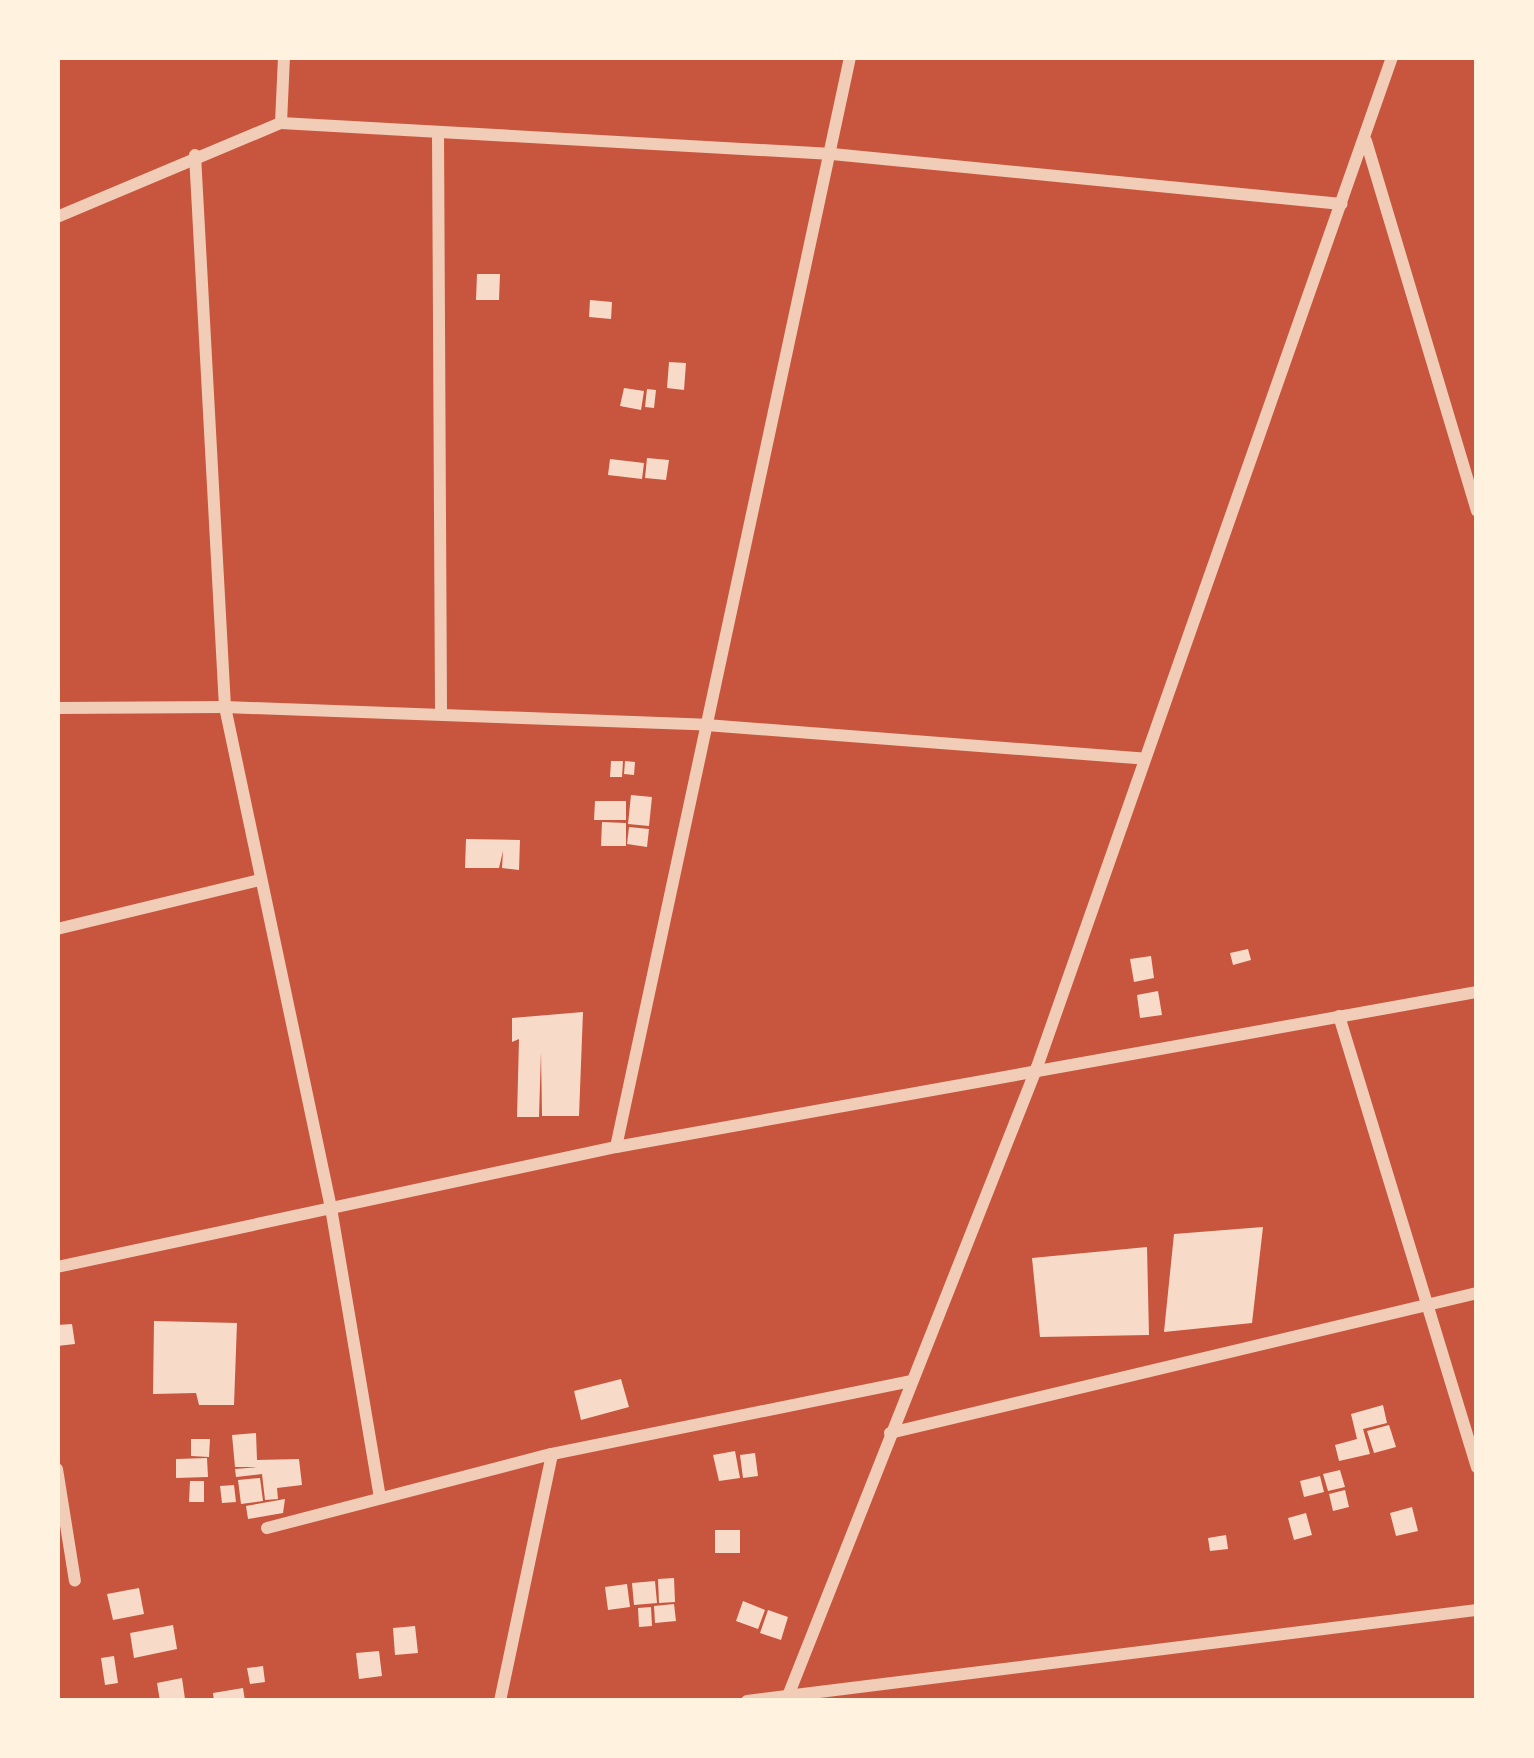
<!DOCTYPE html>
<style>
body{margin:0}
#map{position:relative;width:1534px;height:1758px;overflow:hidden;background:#c8553d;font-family:"Noto Sans",sans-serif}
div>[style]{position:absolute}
.building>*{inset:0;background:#f7dbc8}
.minor>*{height:12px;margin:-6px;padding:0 6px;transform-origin:6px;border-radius:6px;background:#f1ccb7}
span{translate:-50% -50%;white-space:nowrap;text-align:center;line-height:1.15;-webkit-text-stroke:12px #fff3e0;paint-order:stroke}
.frame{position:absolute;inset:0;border:60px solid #fff3e0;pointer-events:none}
</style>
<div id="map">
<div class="building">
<i style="clip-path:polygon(477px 274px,500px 274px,499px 300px,476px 300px)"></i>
<i style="clip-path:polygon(590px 300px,612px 302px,611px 319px,589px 317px)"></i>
<i style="clip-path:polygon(669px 362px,686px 363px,684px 390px,667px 388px)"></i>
<i style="clip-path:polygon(624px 388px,644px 391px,641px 410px,620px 406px)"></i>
<i style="clip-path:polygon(647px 389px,656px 390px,654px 408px,645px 407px)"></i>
<i style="clip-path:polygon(647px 458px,669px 460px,666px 480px,645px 478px)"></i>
<i style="clip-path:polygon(610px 459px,644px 463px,642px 479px,608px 475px)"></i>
<i style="clip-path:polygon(611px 761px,623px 761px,622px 777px,610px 777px)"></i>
<i style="clip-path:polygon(625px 761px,635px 762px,634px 775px,624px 774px)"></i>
<i style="clip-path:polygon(631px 795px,652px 797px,649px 826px,628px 824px)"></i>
<i style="clip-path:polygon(595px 801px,626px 801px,626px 820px,594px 820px)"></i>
<i style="clip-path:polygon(602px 822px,626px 823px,626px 846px,601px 846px)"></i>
<i style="clip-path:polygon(629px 827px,649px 829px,647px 847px,627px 844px)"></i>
<i style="clip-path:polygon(466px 839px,520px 840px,519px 870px,502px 868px,503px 851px,499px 868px,465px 868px)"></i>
<i style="clip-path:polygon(1248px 949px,1251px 960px,1233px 965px,1230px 953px)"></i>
<i style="clip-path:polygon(1151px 956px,1154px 978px,1134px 982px,1130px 959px)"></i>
<i style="clip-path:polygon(1158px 991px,1162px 1015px,1140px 1018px,1137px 995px)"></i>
<i style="clip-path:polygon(583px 1012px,579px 1116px,542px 1116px,541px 1052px,539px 1117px,517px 1117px,519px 1039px,512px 1042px,512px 1018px)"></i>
<i style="clip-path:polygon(1263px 1227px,1252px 1323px,1164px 1332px,1174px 1234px)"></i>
<i style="clip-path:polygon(1147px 1247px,1149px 1335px,1040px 1337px,1032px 1258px)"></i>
<i style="clip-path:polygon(154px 1321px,237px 1323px,234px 1405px,199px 1405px,196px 1393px,153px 1394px)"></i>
<i style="clip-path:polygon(72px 1324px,75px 1344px,57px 1346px,57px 1325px)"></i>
<i style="clip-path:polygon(621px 1379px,629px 1407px,581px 1420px,574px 1391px)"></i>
<i style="clip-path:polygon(1383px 1405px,1387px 1423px,1363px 1429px,1370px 1454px,1339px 1461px,1335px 1445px,1357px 1439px,1351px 1414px)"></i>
<i style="clip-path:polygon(1389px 1425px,1396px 1447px,1374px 1453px,1367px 1431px)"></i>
<i style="clip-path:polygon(256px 1433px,257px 1460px,299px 1459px,302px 1485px,277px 1488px,278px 1499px,265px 1500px,262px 1474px,236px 1477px,235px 1469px,258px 1467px,235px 1467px,232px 1435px)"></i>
<i style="clip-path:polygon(191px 1439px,210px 1439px,209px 1457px,191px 1456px)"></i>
<i style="clip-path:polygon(735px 1451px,740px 1478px,719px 1481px,713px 1455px)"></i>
<i style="clip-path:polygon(755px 1453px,758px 1476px,743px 1478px,740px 1455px)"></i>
<i style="clip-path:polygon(207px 1458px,208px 1477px,176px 1478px,176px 1459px)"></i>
<i style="clip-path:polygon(1340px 1470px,1345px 1487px,1328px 1491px,1323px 1474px)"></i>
<i style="clip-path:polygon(1320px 1476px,1324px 1492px,1304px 1497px,1300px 1481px)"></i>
<i style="clip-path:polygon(260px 1478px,263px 1501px,241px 1504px,238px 1480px)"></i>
<i style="clip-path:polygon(190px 1481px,204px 1481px,204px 1502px,189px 1502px)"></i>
<i style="clip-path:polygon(234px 1485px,236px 1502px,222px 1503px,220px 1486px)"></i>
<i style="clip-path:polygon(1345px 1490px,1349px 1507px,1333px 1511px,1329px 1494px)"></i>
<i style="clip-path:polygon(285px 1499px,283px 1513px,248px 1519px,246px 1506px)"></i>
<i style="clip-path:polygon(1412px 1507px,1418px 1531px,1396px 1536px,1390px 1513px)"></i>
<i style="clip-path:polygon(1306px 1513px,1312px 1535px,1294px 1540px,1288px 1518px)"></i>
<i style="clip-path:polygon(715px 1530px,740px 1530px,740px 1553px,715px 1553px)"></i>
<i style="clip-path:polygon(1226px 1535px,1228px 1549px,1210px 1551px,1208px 1538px)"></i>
<i style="clip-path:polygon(674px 1578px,675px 1602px,659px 1603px,658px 1579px)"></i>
<i style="clip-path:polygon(655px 1581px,657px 1603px,634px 1605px,632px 1583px)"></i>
<i style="clip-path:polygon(627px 1584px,630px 1607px,608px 1610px,605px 1587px)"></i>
<i style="clip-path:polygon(139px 1588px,144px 1614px,113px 1620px,107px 1594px)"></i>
<i style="clip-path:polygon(743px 1601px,765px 1610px,758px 1629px,736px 1621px)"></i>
<i style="clip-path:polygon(674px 1604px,676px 1621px,655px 1623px,654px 1606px)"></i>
<i style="clip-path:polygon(651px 1607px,652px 1626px,639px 1627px,638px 1608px)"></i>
<i style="clip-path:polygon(768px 1610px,788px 1617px,781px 1640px,760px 1633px)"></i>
<i style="clip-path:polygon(173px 1625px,177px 1649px,134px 1658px,130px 1633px)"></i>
<i style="clip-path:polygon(415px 1626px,418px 1653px,395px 1655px,393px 1628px)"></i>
<i style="clip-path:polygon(379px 1651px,382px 1676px,359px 1679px,356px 1653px)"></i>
<i style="clip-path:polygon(114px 1656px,118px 1683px,105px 1685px,101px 1658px)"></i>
<i style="clip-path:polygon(263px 1666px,265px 1682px,250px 1684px,247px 1668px)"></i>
<i style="clip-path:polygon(182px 1678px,185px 1699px,160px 1701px,157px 1683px)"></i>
<i style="clip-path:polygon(243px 1688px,245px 1701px,214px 1701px,213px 1693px)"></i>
</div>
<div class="minor">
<i style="left:281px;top:123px;width:66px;rotate:-87.4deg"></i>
<i style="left:438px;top:133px;width:580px;rotate:89.7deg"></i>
<i style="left:1366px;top:141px;width:386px;rotate:73.3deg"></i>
<i style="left:195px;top:155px;width:553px;rotate:86.89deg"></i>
<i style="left:225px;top:707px;width:512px;rotate:78.05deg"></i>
<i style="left:331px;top:1208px;width:293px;rotate:80.4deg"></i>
<i style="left:57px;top:217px;width:243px;rotate:-22.8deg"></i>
<i style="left:281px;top:123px;width:552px;rotate:3.22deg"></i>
<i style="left:832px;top:154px;width:512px;rotate:5.6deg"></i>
<i style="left:57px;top:708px;width:168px;rotate:-0.3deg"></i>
<i style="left:225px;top:707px;width:481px;rotate:2.1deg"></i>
<i style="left:706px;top:725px;width:438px;rotate:4.4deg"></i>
<i style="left:57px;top:929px;width:208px;rotate:-13.6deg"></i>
<i style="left:1339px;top:1016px;width:472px;rotate:73deg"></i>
<i style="left:616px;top:1147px;width:1115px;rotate:-77.88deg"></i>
<i style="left:57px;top:1267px;width:572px;rotate:-12.12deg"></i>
<i style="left:616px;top:1147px;width:875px;rotate:-10.21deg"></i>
<i style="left:890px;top:1433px;width:603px;rotate:-13.41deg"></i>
<i style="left:57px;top:1469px;width:113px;rotate:80.9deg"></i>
<i style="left:267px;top:1528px;width:294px;rotate:-14.6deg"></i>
<i style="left:552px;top:1454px;width:366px;rotate:-11.5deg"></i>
<i style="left:500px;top:1701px;width:252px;rotate:-78.1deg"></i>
<i style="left:747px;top:1701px;width:736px;rotate:-7.11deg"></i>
<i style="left:786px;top:1701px;width:682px;rotate:-68.4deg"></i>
<i style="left:1037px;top:1067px;width:1071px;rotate:-70.63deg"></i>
</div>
<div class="frame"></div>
</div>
